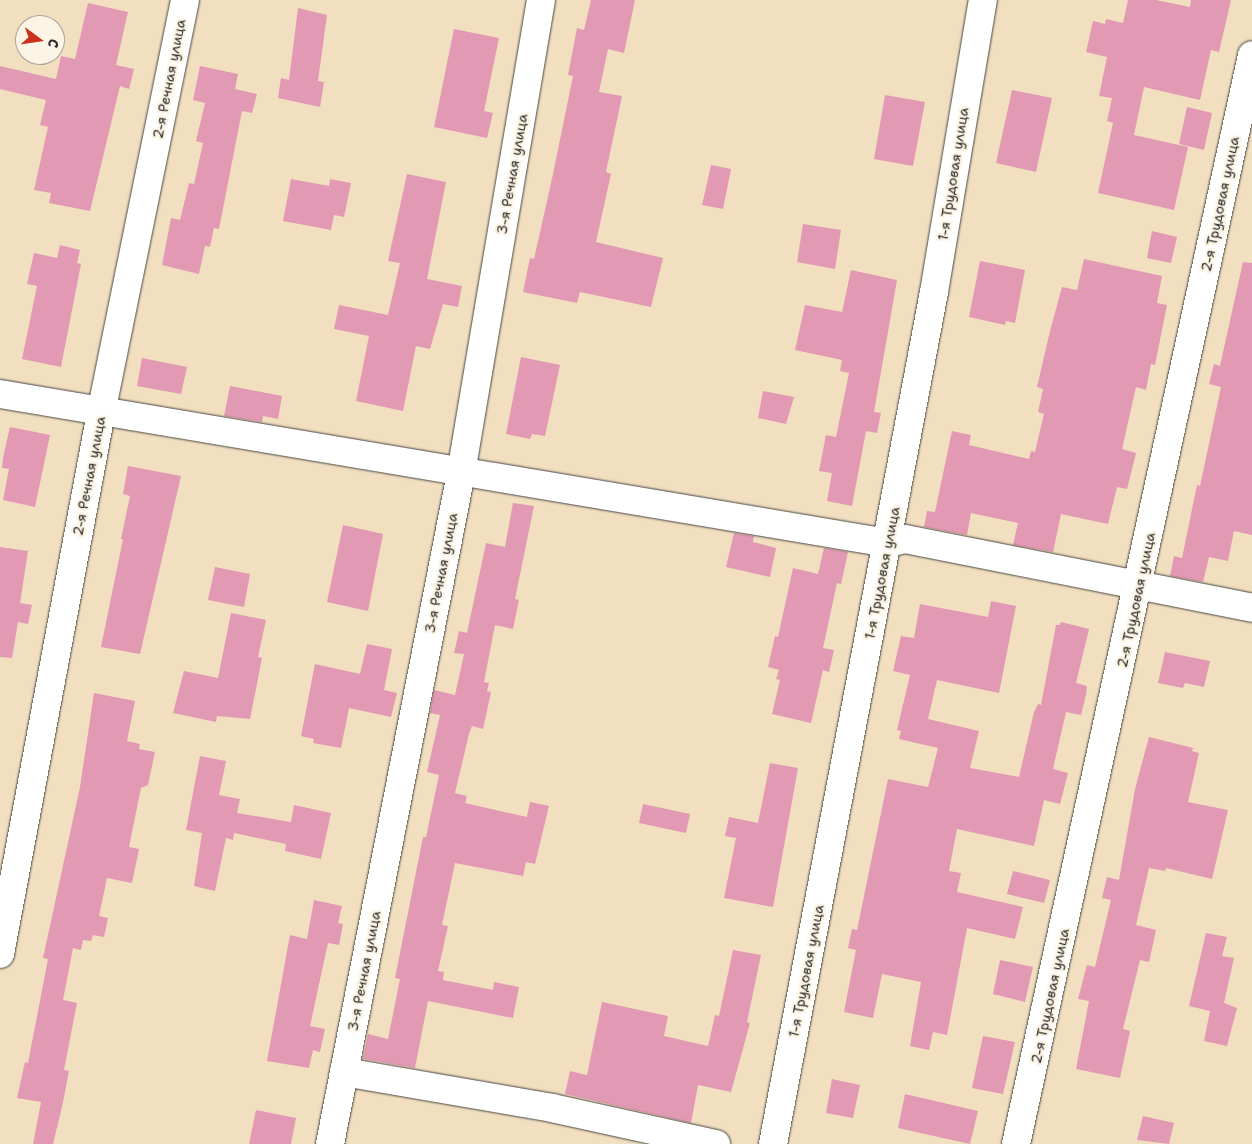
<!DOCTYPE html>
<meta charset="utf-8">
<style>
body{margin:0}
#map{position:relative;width:1252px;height:1144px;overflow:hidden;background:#f2dfc0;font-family:"Shantell Sans",sans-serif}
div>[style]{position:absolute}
.building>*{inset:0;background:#e299b3}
.roads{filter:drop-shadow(0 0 1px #494641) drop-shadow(0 0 1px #494641)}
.minor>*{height:28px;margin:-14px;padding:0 14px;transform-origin:14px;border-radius:14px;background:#fff}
span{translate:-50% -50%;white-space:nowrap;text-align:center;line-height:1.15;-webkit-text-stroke:5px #fcf5e5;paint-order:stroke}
.street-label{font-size:14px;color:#2b2b2b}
.north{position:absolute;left:15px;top:15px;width:50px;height:50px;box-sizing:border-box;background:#fcf5e5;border:1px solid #a8a49b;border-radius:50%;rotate:104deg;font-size:14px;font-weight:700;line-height:20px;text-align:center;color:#2b2b2b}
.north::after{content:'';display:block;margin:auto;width:18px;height:22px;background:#c8321e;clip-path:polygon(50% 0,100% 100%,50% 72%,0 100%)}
</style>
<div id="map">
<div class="building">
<i style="clip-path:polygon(591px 0,635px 0,624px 53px,608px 49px,599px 92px,622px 96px,606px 172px,611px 174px,596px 242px,663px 258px,651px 307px,580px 292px,577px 303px,523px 292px,530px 258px,534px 259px,553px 174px,573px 76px,568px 75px,577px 28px,584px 30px)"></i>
<i style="clip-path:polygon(1128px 0,1156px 0,1190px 7px,1191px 0,1231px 0,1219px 52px,1211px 50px,1200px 100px,1144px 87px,1134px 135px,1188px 147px,1174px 210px,1098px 193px,1113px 123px,1107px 121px,1112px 98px,1099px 96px,1107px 57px,1086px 52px,1093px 21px,1105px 24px,1106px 19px,1123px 23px)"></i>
<i style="clip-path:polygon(88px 3px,128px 12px,116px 65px,134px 69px,129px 89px,120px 86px,90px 211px,49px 203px,51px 193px,34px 190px,48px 127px,40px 125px,46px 100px,0 89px,0 66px,56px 79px,61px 56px,75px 59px)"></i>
<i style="clip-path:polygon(298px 8px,327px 15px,318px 81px,324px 82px,320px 107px,278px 98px,281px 78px,289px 80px)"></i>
<i style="clip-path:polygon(454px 29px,499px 38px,484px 111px,493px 113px,487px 138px,434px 127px)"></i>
<i style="clip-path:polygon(200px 66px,238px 74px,235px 89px,257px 94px,252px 113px,242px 111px,219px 229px,214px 228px,210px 247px,205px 246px,199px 274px,162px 265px,171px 218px,180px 220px,189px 183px,194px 184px,203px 143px,196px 141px,205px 103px,193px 100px)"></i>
<i style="clip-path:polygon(1012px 90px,1052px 98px,1036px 172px,996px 163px)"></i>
<i style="clip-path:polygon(885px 95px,925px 102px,913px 166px,874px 159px)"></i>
<i style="clip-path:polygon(1187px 107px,1212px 113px,1204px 150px,1179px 144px)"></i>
<i style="clip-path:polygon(711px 165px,731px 169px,723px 209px,702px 205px)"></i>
<i style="clip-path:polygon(407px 174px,446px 182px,427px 279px,462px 286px,458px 307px,443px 304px,430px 349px,416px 346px,403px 411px,356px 401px,369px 336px,334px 329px,339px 305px,388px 315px,400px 263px,388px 261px)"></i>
<i style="clip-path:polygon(291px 179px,329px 186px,330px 179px,351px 183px,344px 217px,334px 215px,331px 230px,283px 221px)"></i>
<i style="clip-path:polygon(803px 224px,841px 230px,835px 269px,797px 262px)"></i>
<i style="clip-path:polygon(1152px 231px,1177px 237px,1171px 263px,1147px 258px)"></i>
<i style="clip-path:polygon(60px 245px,80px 250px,77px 263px,81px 264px,61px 367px,22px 359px,37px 286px,27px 284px,34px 253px,57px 258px)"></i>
<i style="clip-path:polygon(1084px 259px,1162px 276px,1157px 303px,1167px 305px,1155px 365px,1151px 364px,1146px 390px,1136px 387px,1122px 449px,1136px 453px,1127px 489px,1117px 487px,1108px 524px,1061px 514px,1053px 552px,1013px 545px,1018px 523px,971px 513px,967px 535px,924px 527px,927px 511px,935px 512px,952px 431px,971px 435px,969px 445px,1029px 459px,1031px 451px,1035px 452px,1044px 414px,1038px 412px,1043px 389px,1037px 387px,1050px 331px,1062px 287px,1077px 290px)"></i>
<i style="clip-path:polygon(980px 261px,1025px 270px,1015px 323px,1006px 321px,1005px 325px,969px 317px)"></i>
<i style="clip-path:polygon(1243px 262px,1252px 263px,1252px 535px,1234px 531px,1228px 561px,1209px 557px,1203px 582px,1170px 576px,1174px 556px,1182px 558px,1197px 485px,1200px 486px,1221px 387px,1209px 384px,1214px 364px,1220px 366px)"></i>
<i style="clip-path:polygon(851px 270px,897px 280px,874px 412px,881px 413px,877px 433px,866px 431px,852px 506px,827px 501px,832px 473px,819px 471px,826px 435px,836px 437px,849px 373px,840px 371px,842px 360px,795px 350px,805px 305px,842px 312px)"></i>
<i style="clip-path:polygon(521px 357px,560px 365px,545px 436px,532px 434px,530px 439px,506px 434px)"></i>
<i style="clip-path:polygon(142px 358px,187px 367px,181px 394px,137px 386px)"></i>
<i style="clip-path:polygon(230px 386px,282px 396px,278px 419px,263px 416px,262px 422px,224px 416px)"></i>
<i style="clip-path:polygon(763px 391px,794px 397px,786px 424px,758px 418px)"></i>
<i style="clip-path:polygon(10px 427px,50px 435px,35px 507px,3px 500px,9px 469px,2px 468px,3px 458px)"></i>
<i style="clip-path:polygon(128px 466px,181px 476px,140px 654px,101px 647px,123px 539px,121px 539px,130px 496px,123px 494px)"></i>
<i style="clip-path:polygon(513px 503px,534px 506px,515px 599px,519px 600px,513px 629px,495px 625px,484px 682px,489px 683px,487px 691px,491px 692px,483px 729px,472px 726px,469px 734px,455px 793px,467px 796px,465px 803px,527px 817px,530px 802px,549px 806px,535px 864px,526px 862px,523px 876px,455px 863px,442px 925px,448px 926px,438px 971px,444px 972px,443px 980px,493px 990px,494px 982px,519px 987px,513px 1018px,428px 1001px,415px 1068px,363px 1059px,368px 1034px,388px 1039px,400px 979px,395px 978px,423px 837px,426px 837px,439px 775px,427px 772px,440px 715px,430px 713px,434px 690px,455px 695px,464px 654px,454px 653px,459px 631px,467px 633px,486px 543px,505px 547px)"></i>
<i style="clip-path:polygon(343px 525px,383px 534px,368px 611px,327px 602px)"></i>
<i style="clip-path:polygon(734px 533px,754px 536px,753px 542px,776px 548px,770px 577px,726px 567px)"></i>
<i style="clip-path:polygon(0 547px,28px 551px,20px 603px,32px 605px,28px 624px,18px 622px,12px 658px,0 657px)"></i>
<i style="clip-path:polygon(824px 548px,848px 552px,841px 584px,837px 583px,823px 648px,834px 650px,829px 672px,823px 670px,811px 723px,772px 714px,780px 680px,776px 679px,779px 670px,768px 667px,775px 636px,778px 637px,793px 568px,818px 574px)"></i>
<i style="clip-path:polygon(215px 567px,250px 574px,244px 607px,208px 600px)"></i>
<i style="clip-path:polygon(991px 601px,1016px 606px,999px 693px,937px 680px,928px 719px,979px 731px,970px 768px,1019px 777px,1034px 712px,1038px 704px,1041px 705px,1056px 625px,1060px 625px,1061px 622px,1089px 629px,1076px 683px,1087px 686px,1086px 695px,1081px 715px,1066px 712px,1053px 769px,1068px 773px,1060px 804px,1044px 800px,1034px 846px,957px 829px,949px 871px,961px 873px,957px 892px,1023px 907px,1015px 939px,967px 928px,947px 1035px,933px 1032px,929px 1050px,910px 1046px,921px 982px,882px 974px,873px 1018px,844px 1012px,856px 950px,848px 948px,852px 929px,857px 930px,888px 779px,928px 787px,938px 748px,899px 739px,901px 731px,897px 730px,910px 675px,893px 671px,901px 636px,914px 638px,920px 604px,988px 617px)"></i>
<i style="clip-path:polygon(231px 613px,266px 620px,258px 657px,262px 658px,250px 719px,217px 716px,216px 722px,173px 713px,184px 671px,218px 678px)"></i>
<i style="clip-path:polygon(367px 644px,392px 649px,384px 690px,397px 693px,391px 717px,349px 708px,341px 748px,313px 743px,314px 739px,301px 736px,315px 664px,360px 674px)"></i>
<i style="clip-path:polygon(1165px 652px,1210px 661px,1204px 687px,1185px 683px,1183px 688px,1158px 683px)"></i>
<i style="clip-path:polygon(94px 693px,135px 701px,127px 741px,140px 744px,139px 749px,155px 752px,148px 785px,141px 788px,129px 847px,139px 849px,132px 883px,107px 878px,99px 916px,108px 918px,104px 937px,93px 935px,91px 941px,83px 940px,81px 950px,73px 948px,63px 1000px,77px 1003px,64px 1070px,69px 1071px,62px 1107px,53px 1144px,33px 1144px,41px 1102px,17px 1098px,25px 1062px,28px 1063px,48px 959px,43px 958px,80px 787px)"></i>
<i style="clip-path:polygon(1149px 737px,1193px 748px,1192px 751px,1199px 753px,1188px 802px,1228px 810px,1212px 879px,1166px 868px,1165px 871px,1149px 868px,1136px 925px,1156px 930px,1149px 962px,1140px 960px,1123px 1029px,1130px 1031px,1120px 1078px,1076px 1069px,1089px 1001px,1078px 999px,1087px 965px,1095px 967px,1111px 900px,1102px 898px,1107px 877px,1119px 880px,1135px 789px)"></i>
<i style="clip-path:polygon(200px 756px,226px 761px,219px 795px,240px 799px,237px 813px,291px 822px,294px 805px,331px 813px,321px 859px,285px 851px,286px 844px,234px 833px,233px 840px,226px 838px,215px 891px,194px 886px,202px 833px,186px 830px)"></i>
<i style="clip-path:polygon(770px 763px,798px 768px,773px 907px,724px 898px,736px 838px,725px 836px,729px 817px,758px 823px)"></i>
<i style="clip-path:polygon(643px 804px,690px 814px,686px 833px,639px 823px)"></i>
<i style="clip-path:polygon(1013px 871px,1050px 880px,1044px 903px,1007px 894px)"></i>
<i style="clip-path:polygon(314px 900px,342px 906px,338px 923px,343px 924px,339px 945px,328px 943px,310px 1026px,325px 1029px,320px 1052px,313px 1050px,309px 1068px,267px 1061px,290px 935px,307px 939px)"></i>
<i style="clip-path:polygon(1206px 933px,1227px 937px,1222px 956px,1234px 958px,1224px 1003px,1237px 1008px,1227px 1046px,1204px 1041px,1210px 1011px,1189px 1006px)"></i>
<i style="clip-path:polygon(733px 950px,761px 955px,747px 1022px,750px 1023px,731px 1092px,698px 1085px,691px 1123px,565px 1094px,570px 1071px,587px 1075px,602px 1002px,668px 1016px,664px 1036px,708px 1046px,715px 1015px,719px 1016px)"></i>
<i style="clip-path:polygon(1000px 960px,1033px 967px,1025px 1002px,993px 994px)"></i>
<i style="clip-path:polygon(983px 1036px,1015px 1042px,1003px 1094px,972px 1088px)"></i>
<i style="clip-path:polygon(832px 1079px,860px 1085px,853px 1118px,826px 1113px)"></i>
<i style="clip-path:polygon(905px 1094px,978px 1111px,970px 1144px,898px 1128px)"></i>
<i style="clip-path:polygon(256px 1110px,296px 1118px,291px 1144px,249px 1144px)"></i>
<i style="clip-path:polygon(1143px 1116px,1174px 1123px,1169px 1144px,1137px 1140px)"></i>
</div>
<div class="roads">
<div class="minor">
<i style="left:0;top:394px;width:900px;rotate:9.53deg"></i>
<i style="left:888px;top:543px;width:17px;rotate:-13deg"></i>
<i style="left:905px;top:539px;width:354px;rotate:11.2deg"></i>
<i style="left:0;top:954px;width:550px;rotate:-79.43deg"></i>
<i style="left:101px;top:413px;width:421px;rotate:-78.5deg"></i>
<i style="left:344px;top:1072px;width:211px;rotate:9.8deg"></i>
<i style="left:552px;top:1108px;width:168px;rotate:12.4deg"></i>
<i style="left:330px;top:1144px;width:684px;rotate:-78.95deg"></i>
<i style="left:461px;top:473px;width:480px;rotate:-80.4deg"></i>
<i style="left:773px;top:1144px;width:867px;rotate:-79.3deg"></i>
<i style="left:934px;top:292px;width:296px;rotate:-80.5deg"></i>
<i style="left:1016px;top:1144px;width:1114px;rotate:-77.77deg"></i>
</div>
</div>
<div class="street-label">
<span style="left:169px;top:79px;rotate:-79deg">2-я Речная улица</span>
<span style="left:512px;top:174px;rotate:-80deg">3-я Речная улица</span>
<span style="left:953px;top:174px;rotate:-81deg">1-я Трудовая улица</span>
<span style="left:1220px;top:204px;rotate:-78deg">2-я Трудовая улица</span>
<span style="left:89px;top:476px;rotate:-79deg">2-я Речная улица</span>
<span style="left:441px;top:573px;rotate:-79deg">3-я Речная улица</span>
<span style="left:882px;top:573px;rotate:-79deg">1-я Трудовая улица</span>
<span style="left:1136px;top:600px;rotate:-78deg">2-я Трудовая улица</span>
<span style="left:364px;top:971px;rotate:-79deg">3-я Речная улица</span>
<span style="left:806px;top:971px;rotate:-79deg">1-я Трудовая улица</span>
<span style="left:1050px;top:996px;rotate:-78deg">2-я Трудовая улица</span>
</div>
<div class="north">С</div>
</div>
